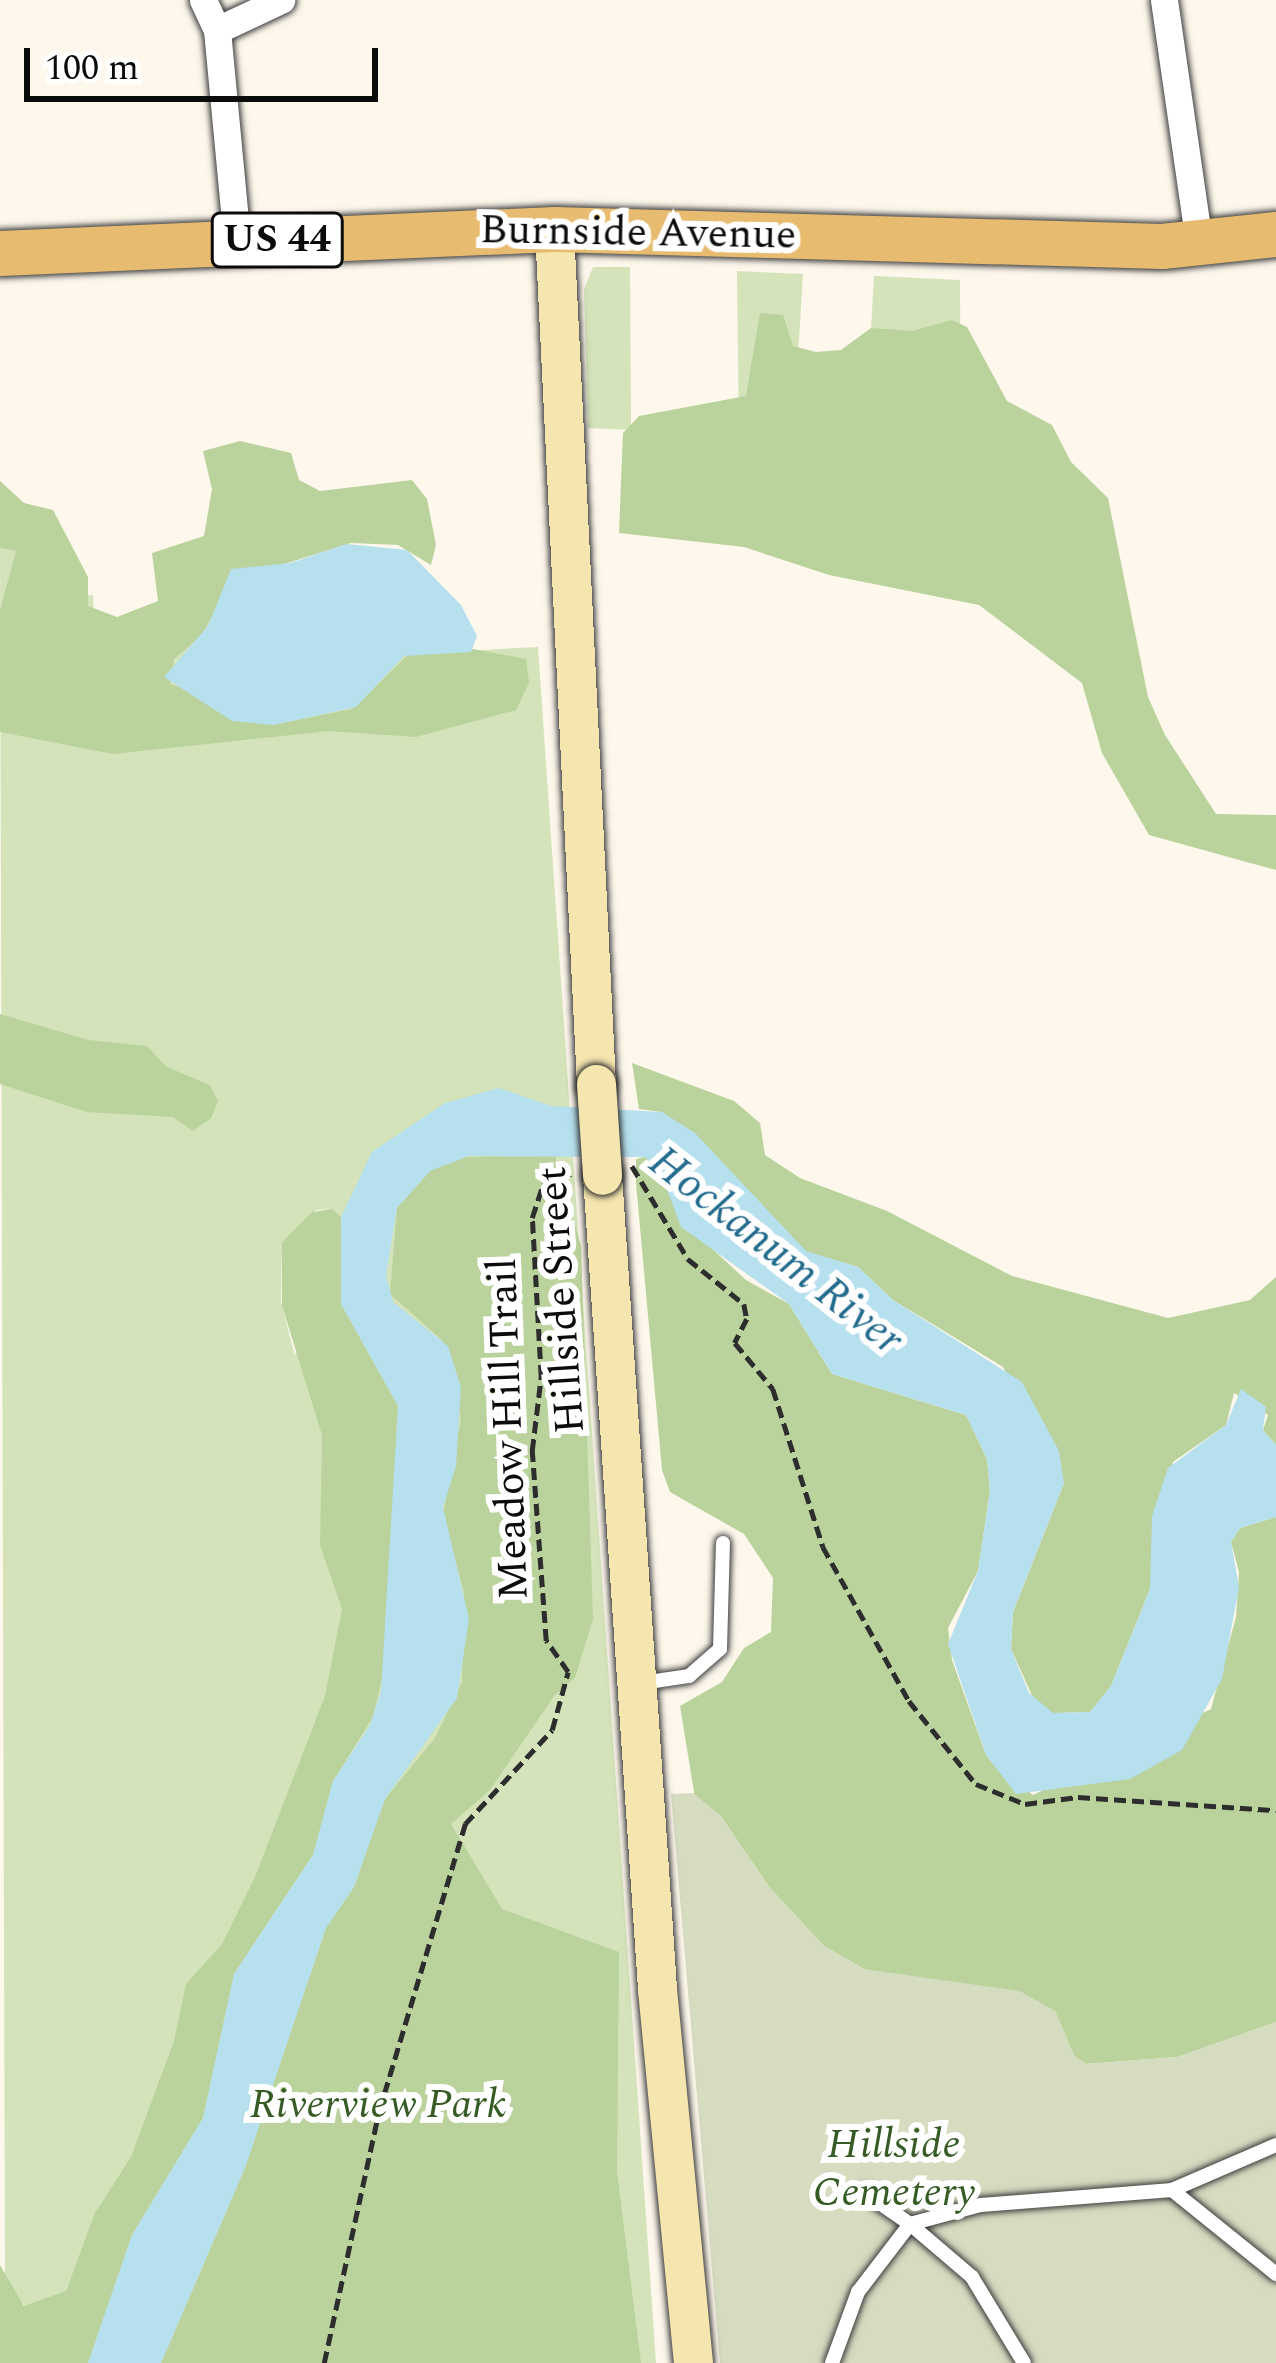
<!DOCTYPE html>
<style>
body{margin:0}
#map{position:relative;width:1276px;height:2363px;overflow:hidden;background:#fdf7ec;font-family:Spectral,serif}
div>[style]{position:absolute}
.green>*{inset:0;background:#d4e3ba}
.forest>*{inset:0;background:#bad29b}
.cemetery>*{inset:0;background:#d6dcc0}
.water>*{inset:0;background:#b6e0ee}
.path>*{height:4.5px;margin-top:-2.25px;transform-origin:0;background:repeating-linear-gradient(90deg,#2d2d2d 0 12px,transparent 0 18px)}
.roads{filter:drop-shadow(0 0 3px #3e3e3e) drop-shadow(0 0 3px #3e3e3e)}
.service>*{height:14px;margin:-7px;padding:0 7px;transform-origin:7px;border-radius:7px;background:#fff}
.minor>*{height:27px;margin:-13.5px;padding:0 13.5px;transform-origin:13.5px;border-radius:13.5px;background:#fff}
.secondary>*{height:39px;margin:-19.5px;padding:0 19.5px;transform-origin:19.5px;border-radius:19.5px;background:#f5e5ae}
.primary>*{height:45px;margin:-22.5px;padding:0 22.5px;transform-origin:22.5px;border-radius:22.5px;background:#e8bc70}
.bridges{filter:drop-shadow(0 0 3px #2d2d2d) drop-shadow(0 0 3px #2d2d2d)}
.secondary-bridge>*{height:39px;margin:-19.5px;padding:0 19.5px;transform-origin:19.5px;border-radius:19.5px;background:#f5e5ae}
span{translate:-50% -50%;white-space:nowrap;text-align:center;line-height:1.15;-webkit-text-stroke:12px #fff;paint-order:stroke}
.shield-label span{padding:3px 9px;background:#fff;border:3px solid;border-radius:9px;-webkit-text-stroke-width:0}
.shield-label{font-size:39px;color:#0b0b0b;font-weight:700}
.street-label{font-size:42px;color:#0b0b0b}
.park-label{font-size:42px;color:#365b24;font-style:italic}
.water-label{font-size:45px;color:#246c8e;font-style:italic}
.scale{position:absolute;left:24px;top:48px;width:354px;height:54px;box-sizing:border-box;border:6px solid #0b0b0b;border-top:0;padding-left:15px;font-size:36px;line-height:42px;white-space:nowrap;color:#0b0b0b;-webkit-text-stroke:9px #fff;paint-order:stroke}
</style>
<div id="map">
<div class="green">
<i style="clip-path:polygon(593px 267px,630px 267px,631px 430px,588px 428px,584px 289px)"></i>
<i style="clip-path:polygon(737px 271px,803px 274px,793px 436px,739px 434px)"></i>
<i style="clip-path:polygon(874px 276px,960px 280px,961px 525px,860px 527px)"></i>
<i style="clip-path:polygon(evenodd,0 548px,16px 551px,4px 600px,93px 595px,98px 703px,202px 589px,315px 659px,538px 647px,656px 2363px,54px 2363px,76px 2266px,66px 2291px,47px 2304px,25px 2306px,5px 2280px,0 548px,331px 1209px,295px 1356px,281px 1302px,282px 1242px,316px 1210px,331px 1209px)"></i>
</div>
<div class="forest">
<i style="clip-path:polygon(760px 313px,783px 315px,793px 346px,816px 352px,841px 350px,871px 328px,912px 331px,952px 320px,967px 327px,1007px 401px,1052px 425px,1071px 462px,1108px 498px,1148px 697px,1165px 735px,1216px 814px,1276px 815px,1276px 870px,1149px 835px,1102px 753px,1082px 683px,979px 605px,829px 575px,744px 547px,619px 533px,623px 433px,639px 416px,746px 396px)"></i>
<i style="clip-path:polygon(240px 441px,291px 453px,299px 480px,320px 491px,412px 480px,427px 499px,436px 545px,431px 565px,398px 545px,351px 543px,281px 565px,219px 604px,201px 636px,174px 659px,170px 684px,197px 692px,216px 709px,273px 725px,352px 709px,408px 655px,473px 649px,526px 659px,529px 683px,516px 710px,416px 737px,329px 731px,113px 754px,0 732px,0 610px,16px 551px,0 548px,0 481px,24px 503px,53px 510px,88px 577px,88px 606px,117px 617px,158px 601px,152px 553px,204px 536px,212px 489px,203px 451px)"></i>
<i style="clip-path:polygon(0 1014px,88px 1040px,147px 1046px,167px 1067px,210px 1085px,218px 1101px,211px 1118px,193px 1131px,173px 1117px,87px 1112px,0 1084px)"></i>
<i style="clip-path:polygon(632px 1063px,734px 1101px,760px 1123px,765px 1155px,800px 1178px,887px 1211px,1012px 1276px,1168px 1318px,1250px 1300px,1276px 1277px,1276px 1445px,1263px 1430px,1268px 1415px,1234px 1393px,1226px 1425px,1173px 1462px,1150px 1589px,1111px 1686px,1090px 1712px,1053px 1713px,1034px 1700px,1011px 1649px,1013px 1612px,1064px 1483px,1003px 1367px,893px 1300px,858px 1267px,806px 1252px,662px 1112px,639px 1109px)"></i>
<i style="clip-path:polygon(555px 1156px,581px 1246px,593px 1619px,575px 1678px,554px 1696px,490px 1790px,451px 1824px,502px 1909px,619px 1952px,617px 2172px,641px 2363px,161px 2363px,245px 2168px,326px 1928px,354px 1887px,385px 1799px,435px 1738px,462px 1682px,464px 1592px,443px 1515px,461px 1418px,442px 1340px,390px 1294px,397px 1208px,430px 1171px,461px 1157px)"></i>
<i style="clip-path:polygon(644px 1157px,658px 1165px,679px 1218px,746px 1280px,789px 1304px,832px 1374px,966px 1415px,987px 1459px,990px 1491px,978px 1571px,948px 1628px,952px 1660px,986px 1755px,1033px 1795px,1211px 1709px,1236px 1617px,1239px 1572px,1231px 1542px,1240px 1528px,1276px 1517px,1276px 2022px,1178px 2057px,1086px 2064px,1074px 2056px,1055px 2011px,864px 1969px,824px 1946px,770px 1888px,720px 1815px,695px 1798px,680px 1706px,722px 1682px,744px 1648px,771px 1632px,773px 1578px,744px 1534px,670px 1492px,662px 1470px,636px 1183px,636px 1159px)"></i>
<i style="clip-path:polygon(332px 1209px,341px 1217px,341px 1304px,398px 1406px,387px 1657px,373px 1717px,333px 1781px,313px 1855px,234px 1974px,203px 2118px,132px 2235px,88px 2363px,0 2363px,0 2265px,24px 2306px,66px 2291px,95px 2213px,131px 2157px,174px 2041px,186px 1984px,222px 1944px,255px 1877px,325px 1696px,342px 1609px,320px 1545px,322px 1435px,282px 1306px,282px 1242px,312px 1212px)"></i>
</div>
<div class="cemetery">
<i style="clip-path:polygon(693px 1793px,720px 1815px,770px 1888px,824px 1946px,864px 1969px,1020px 1991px,1055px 2011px,1074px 2055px,1086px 2064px,1178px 2057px,1276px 2022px,1276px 2363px,720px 2363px,671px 1794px)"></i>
</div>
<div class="water">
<i style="clip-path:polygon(347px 544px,407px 550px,461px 605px,477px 636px,471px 652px,404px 656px,356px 707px,273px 725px,232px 721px,164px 677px,208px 626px,231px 569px,290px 563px)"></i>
<i style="clip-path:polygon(499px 1088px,551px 1106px,662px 1112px,695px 1133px,806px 1251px,858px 1267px,893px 1300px,1022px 1382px,1059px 1451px,1064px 1483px,1013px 1612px,1011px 1649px,1029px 1693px,1053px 1713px,1090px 1712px,1111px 1686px,1150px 1589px,1152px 1516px,1168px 1468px,1226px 1425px,1241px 1389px,1266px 1407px,1263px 1430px,1276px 1445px,1276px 1517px,1240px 1528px,1231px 1542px,1239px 1587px,1222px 1679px,1182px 1750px,1130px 1779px,1016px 1794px,986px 1755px,948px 1644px,978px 1571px,990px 1491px,987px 1459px,966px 1415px,832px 1374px,789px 1304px,681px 1227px,658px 1165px,644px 1157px,469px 1156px,430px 1171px,397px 1208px,386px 1276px,393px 1302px,448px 1346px,461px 1387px,456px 1466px,443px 1507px,469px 1619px,457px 1698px,385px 1799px,354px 1887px,326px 1928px,245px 2168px,161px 2363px,88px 2363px,132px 2235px,203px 2118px,234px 1974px,313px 1855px,333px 1781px,370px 1725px,381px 1691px,398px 1406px,341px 1304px,341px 1217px,372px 1152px,445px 1103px)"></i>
</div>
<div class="path">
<i style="left:632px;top:1166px;width:109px;rotate:58.9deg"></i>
<i style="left:688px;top:1259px;width:72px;rotate:38.8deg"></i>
<i style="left:744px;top:1304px;width:15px;rotate:79deg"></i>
<i style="left:747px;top:1319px;width:27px;rotate:117deg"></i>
<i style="left:735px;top:1343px;width:60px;rotate:50.4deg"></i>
<i style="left:773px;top:1389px;width:166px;rotate:72.4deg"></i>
<i style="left:823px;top:1547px;width:176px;rotate:60.8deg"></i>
<i style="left:909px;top:1701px;width:107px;rotate:51.1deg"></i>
<i style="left:976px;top:1784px;width:53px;rotate:22.2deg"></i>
<i style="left:1025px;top:1804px;width:53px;rotate:-7.5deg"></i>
<i style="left:1078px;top:1797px;width:198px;rotate:3.8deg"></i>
<i style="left:324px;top:2363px;width:258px;rotate:-77.7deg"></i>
<i style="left:379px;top:2111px;width:300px;rotate:-73.3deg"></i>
<i style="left:465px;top:1824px;width:128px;rotate:-47.2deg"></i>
<i style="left:552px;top:1730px;width:60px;rotate:-74.6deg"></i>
<i style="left:568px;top:1672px;width:38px;rotate:-125deg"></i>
<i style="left:546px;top:1641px;width:191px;rotate:-94.2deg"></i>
<i style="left:532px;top:1451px;width:75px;rotate:-83.1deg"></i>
<i style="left:541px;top:1377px;width:159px;rotate:-93.2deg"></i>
<i style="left:532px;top:1218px;width:35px;rotate:-72deg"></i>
<i style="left:543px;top:1185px;width:32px;rotate:-22deg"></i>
</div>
<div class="roads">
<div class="service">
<i style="left:642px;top:1683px;width:48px;rotate:-8.5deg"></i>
<i style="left:689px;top:1676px;width:41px;rotate:-41.1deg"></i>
<i style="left:720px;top:1649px;width:106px;rotate:-88.4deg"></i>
<i style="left:1172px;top:2190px;width:134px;rotate:38.9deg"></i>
<i style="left:910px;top:2224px;width:73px;rotate:-15deg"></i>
<i style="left:981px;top:2205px;width:192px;rotate:-4.5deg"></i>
<i style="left:1172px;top:2190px;width:113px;rotate:-23.4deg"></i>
<i style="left:910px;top:2224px;width:82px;rotate:40.5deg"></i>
<i style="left:972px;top:2277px;width:100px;rotate:58.8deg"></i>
<i style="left:832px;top:2363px;width:76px;rotate:-69.9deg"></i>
<i style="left:858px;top:2292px;width:86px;rotate:-52.6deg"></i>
<i style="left:910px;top:2224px;width:55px;rotate:-145.4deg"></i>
</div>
<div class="minor">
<i style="left:203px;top:0;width:33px;rotate:65deg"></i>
<i style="left:217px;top:30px;width:214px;rotate:84.6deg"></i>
<i style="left:1164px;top:0;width:246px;rotate:81.8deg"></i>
<i style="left:217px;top:30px;width:71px;rotate:-25.1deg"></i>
</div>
<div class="secondary">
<i style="left:554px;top:229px;width:856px;rotate:87.19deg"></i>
<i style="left:602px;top:1175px;width:816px;rotate:86.13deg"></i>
<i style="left:657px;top:1989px;width:376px;rotate:84.5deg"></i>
</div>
<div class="primary">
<i style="left:0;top:253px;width:555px;rotate:-2.48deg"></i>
<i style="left:554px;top:229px;width:608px;rotate:1.6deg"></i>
<i style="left:1162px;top:246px;width:115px;rotate:-6deg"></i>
</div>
</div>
<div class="bridges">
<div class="secondary-bridge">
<i style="left:596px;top:1084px;width:91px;rotate:86.2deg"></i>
</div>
</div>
<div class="shield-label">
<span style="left:277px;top:240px">US 44</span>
</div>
<div class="street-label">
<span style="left:638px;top:233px;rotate:1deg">Burnside Avenue</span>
<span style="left:562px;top:1300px;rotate:-94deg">Hillside Street</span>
<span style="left:509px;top:1429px;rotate:-92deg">Meadow Hill Trail</span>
</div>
<div class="park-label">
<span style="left:378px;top:2105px">Riverview Park</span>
<span style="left:894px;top:2169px">Hillside<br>Cemetery</span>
</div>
<div class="water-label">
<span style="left:776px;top:1251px;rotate:38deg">Hockanum River</span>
</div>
<div class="scale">100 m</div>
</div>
